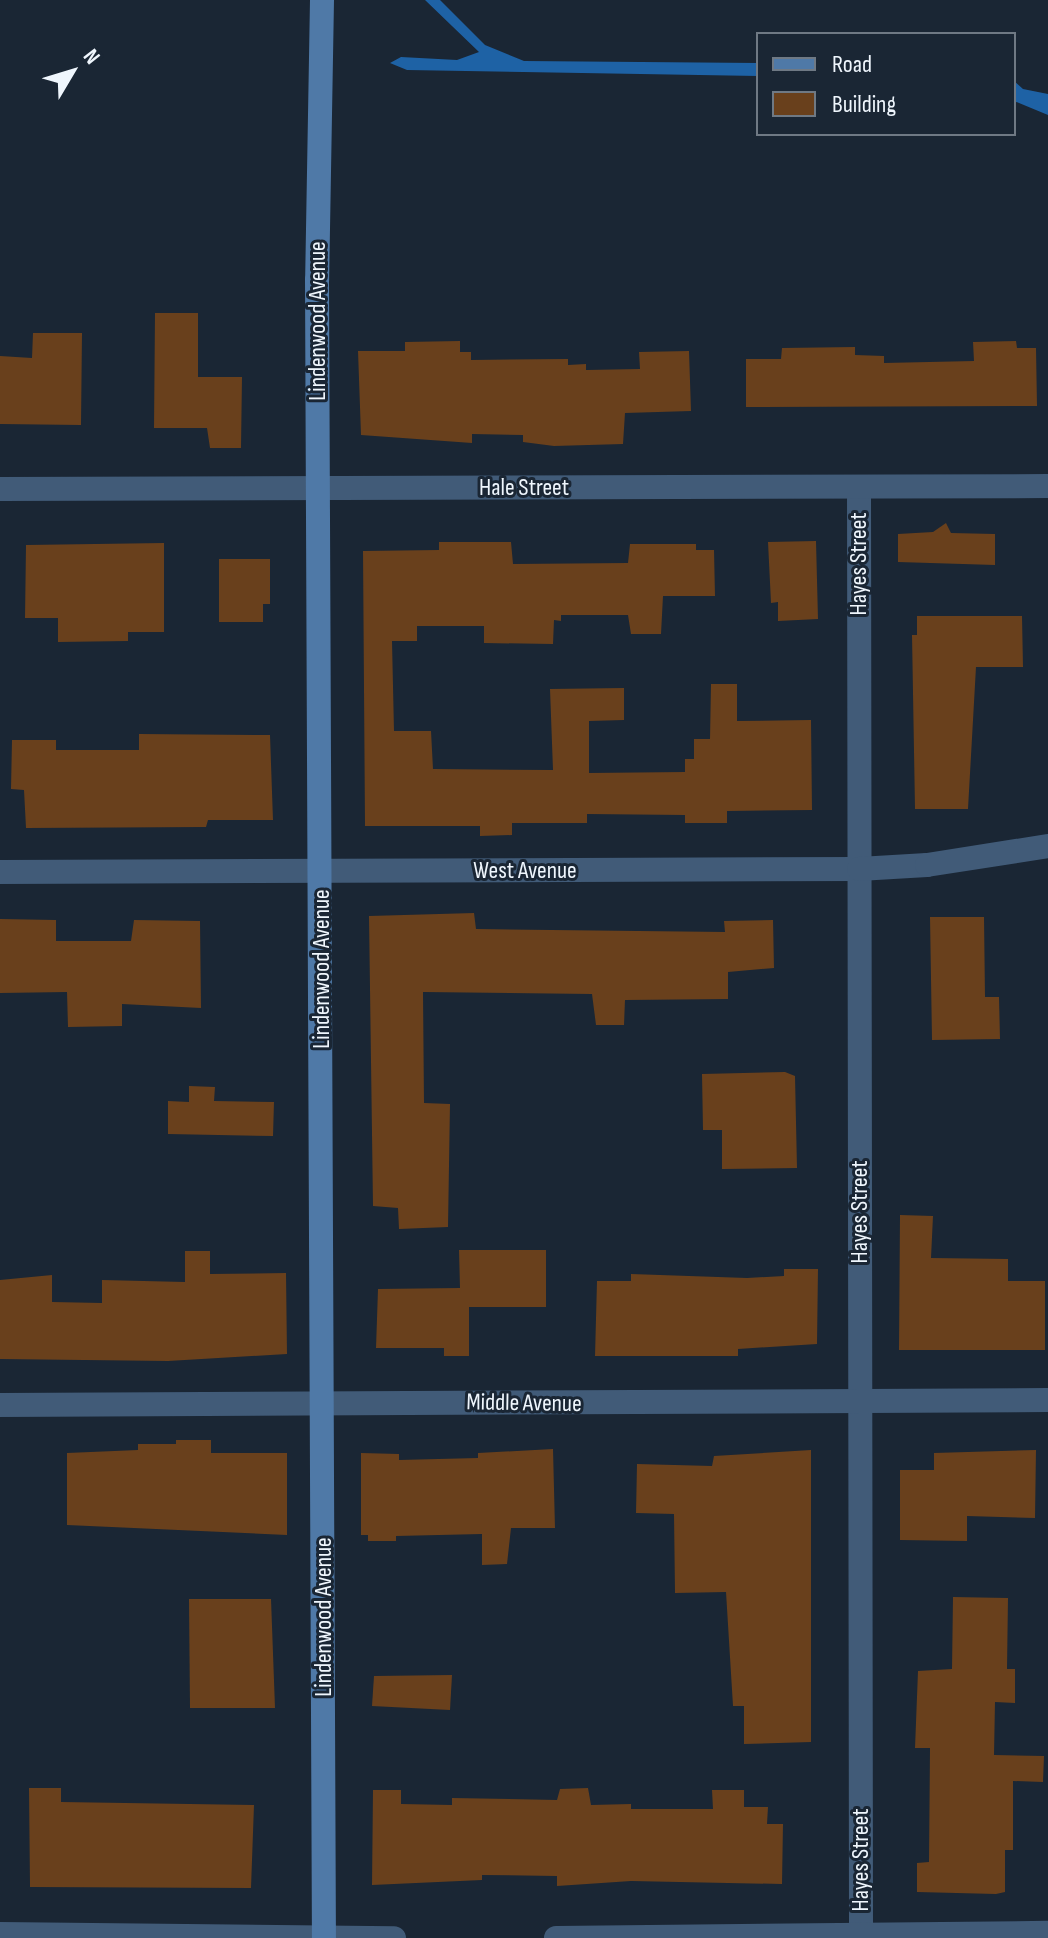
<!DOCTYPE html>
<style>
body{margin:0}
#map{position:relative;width:1048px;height:1938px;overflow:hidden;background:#1a2634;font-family:"Sofia Sans Condensed",sans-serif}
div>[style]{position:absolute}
.water>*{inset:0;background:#1e62a5}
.building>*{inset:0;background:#69401c}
.street>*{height:24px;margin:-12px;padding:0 12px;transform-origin:12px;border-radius:12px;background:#415b78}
.secondary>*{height:24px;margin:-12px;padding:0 12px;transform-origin:12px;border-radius:12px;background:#4f79a7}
span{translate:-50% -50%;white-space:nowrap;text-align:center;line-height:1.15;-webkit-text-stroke:6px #1a2634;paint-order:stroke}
.street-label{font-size:24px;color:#eff6fd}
.legend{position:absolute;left:756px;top:32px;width:260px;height:104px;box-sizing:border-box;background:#1a2634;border:2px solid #6f7984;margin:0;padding:10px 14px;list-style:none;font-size:24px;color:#eff6fd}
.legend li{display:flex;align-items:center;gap:16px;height:40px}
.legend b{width:40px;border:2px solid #6f7984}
.north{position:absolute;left:32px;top:32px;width:80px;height:80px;-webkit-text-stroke:6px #1a2634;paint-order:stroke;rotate:52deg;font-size:22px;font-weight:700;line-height:32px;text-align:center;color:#eff6fd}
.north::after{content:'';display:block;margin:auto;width:28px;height:36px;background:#eff6fd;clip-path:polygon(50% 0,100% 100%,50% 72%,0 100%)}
</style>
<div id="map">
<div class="water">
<i style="clip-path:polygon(425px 0,440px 0,485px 45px,524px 61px,758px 63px,758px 76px,407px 70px,390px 63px,401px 57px,457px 60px,479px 52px)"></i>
<i style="clip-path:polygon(1014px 81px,1023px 89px,1048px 94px,1048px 115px,1014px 101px)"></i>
</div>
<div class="building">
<i style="clip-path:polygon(155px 313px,198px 313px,198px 377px,242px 377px,241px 448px,210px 448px,207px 428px,154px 428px)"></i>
<i style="clip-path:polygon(33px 333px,82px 333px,81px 425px,0 424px,0 356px,32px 358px)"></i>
<i style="clip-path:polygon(460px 341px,460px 352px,471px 352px,471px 360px,568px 359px,568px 365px,586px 364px,586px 370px,640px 369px,639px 352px,689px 351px,691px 411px,625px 413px,623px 444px,554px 446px,523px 442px,523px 435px,472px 434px,472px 443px,361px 435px,358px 351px,405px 351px,405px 342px)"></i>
<i style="clip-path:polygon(1016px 341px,1017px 348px,1036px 348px,1037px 406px,746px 407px,746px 359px,781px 359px,782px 348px,855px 347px,855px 355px,884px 356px,884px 363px,974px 361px,973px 342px)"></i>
<i style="clip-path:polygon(946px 523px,951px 533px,995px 534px,995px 565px,898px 562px,898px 534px,933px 532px)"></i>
<i style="clip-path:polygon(816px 541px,818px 619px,778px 621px,778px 602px,771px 603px,768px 542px)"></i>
<i style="clip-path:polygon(439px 542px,511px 542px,513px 564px,628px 563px,630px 544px,696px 544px,696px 550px,714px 550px,715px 596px,663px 596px,661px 634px,631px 634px,628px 615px,561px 615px,561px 621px,554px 620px,553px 644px,484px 643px,484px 626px,417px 626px,417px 641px,392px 641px,394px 731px,431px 731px,433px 769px,553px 770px,550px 689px,624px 688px,624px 720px,589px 721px,589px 773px,685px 772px,685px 759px,694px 759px,694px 739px,710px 739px,711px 684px,737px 684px,737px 721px,811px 720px,812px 810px,727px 811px,727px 823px,685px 823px,685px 815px,587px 814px,587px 823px,512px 823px,512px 835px,480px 836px,480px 826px,365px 826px,363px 551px,439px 550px)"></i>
<i style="clip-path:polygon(164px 543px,164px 632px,128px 632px,128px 641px,58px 642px,58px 618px,25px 618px,26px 545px)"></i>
<i style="clip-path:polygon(219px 559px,270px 559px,270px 604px,263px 604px,263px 622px,219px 622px)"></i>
<i style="clip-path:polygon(917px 616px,1022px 616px,1023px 667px,976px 667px,968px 809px,915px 809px,912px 635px,917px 635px)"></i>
<i style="clip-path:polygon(139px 734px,270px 735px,273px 820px,208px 820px,206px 827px,26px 828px,24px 790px,11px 789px,12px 740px,56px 740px,56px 750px,139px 750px)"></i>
<i style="clip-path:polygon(474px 913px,476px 929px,725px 932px,724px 921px,773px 920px,774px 968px,728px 972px,728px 999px,625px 1000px,624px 1025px,596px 1025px,592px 994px,423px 992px,424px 1103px,450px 1104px,448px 1227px,399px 1229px,398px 1208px,373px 1206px,369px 916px)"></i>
<i style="clip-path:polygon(930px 917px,984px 917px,985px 997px,999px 997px,1000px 1039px,932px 1040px)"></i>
<i style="clip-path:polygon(0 919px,56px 920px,56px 941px,131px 941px,134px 920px,200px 921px,201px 1008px,122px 1004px,122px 1026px,68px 1027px,67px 992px,0 993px)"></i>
<i style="clip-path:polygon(785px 1072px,795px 1076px,797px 1168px,722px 1169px,722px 1130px,703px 1130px,702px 1074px)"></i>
<i style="clip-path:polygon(189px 1086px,215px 1087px,214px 1101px,274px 1102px,273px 1136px,168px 1134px,168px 1101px,189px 1102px)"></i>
<i style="clip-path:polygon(900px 1215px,933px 1216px,931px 1258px,1008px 1259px,1008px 1281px,1045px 1281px,1045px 1350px,899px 1350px)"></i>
<i style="clip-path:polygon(459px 1250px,546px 1250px,546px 1307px,469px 1307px,469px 1356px,444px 1356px,444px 1348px,376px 1348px,378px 1289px,460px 1288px)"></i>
<i style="clip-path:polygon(185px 1251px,210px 1251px,210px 1274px,286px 1273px,287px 1354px,168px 1361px,0 1359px,0 1280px,52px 1275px,52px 1302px,102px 1303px,102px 1280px,185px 1282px)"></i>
<i style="clip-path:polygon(784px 1269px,818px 1269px,817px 1344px,738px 1349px,738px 1356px,595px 1356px,597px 1281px,631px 1281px,631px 1274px,747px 1278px,784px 1276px)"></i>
<i style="clip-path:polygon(176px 1440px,211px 1440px,211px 1453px,287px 1453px,287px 1535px,67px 1525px,67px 1453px,138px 1450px,138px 1444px,176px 1444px)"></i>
<i style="clip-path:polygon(553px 1449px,555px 1528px,511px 1528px,507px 1564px,482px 1565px,482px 1534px,396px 1536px,396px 1541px,368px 1541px,368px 1535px,361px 1535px,361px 1453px,399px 1454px,399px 1460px,478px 1458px,478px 1453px)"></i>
<i style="clip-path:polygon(811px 1450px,811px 1742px,744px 1744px,744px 1706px,733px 1706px,726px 1592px,675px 1593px,674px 1514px,636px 1513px,637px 1464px,712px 1466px,714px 1456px)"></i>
<i style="clip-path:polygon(1036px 1450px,1035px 1518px,967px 1516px,967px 1541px,900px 1540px,900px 1470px,934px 1470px,934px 1453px)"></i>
<i style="clip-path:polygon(953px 1597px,1008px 1598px,1007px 1669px,1015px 1669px,1015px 1703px,995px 1702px,994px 1755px,1044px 1756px,1043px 1782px,1013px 1781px,1013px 1850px,1005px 1850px,1005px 1892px,996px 1894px,917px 1892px,917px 1863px,929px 1862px,930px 1748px,915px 1748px,918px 1671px,952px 1669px)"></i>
<i style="clip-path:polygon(189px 1599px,271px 1599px,275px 1708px,190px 1708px)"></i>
<i style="clip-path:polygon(452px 1675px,450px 1710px,372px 1706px,374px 1676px)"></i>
<i style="clip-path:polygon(29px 1788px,61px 1788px,61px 1802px,254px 1805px,251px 1888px,30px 1887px)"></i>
<i style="clip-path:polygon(588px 1788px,591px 1805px,631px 1804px,631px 1809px,713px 1809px,712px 1790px,744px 1790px,744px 1807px,768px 1807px,767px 1824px,783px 1824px,782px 1884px,631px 1881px,557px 1886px,557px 1876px,482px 1875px,482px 1880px,372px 1885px,373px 1790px,401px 1790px,401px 1804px,452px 1805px,452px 1798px,557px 1800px,560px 1789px)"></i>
</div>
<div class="street">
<i style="left:859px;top:487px;width:1451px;rotate:89.92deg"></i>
<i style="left:0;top:489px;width:1048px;rotate:-0.16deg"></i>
<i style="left:0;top:872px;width:859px;rotate:-0.2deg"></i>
<i style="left:859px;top:869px;width:68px;rotate:-3.4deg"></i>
<i style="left:927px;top:865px;width:122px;rotate:-8.9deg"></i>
<i style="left:0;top:1405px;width:1048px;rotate:-0.27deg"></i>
<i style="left:0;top:1934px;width:394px;rotate:0.6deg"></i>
<i style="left:556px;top:1938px;width:492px;rotate:-0.6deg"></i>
</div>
<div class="secondary">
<i style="left:322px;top:0;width:280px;rotate:91deg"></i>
<i style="left:317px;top:280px;width:1658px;rotate:89.76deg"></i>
</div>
<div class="street-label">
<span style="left:318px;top:321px;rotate:-90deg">Lindenwood Avenue</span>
<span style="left:524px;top:488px">Hale Street</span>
<span style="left:859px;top:564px;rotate:-90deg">Hayes Street</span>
<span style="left:525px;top:871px">West Avenue</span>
<span style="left:322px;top:969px;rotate:-90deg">Lindenwood Avenue</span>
<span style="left:860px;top:1212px;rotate:-90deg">Hayes Street</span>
<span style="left:524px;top:1403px;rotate:1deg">Middle Avenue</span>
<span style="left:324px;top:1617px;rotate:-90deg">Lindenwood Avenue</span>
<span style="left:861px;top:1860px;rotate:-90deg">Hayes Street</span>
</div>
<ul class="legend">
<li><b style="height:10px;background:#4f79a7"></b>Road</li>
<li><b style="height:22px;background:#69401c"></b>Building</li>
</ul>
<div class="north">N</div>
</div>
